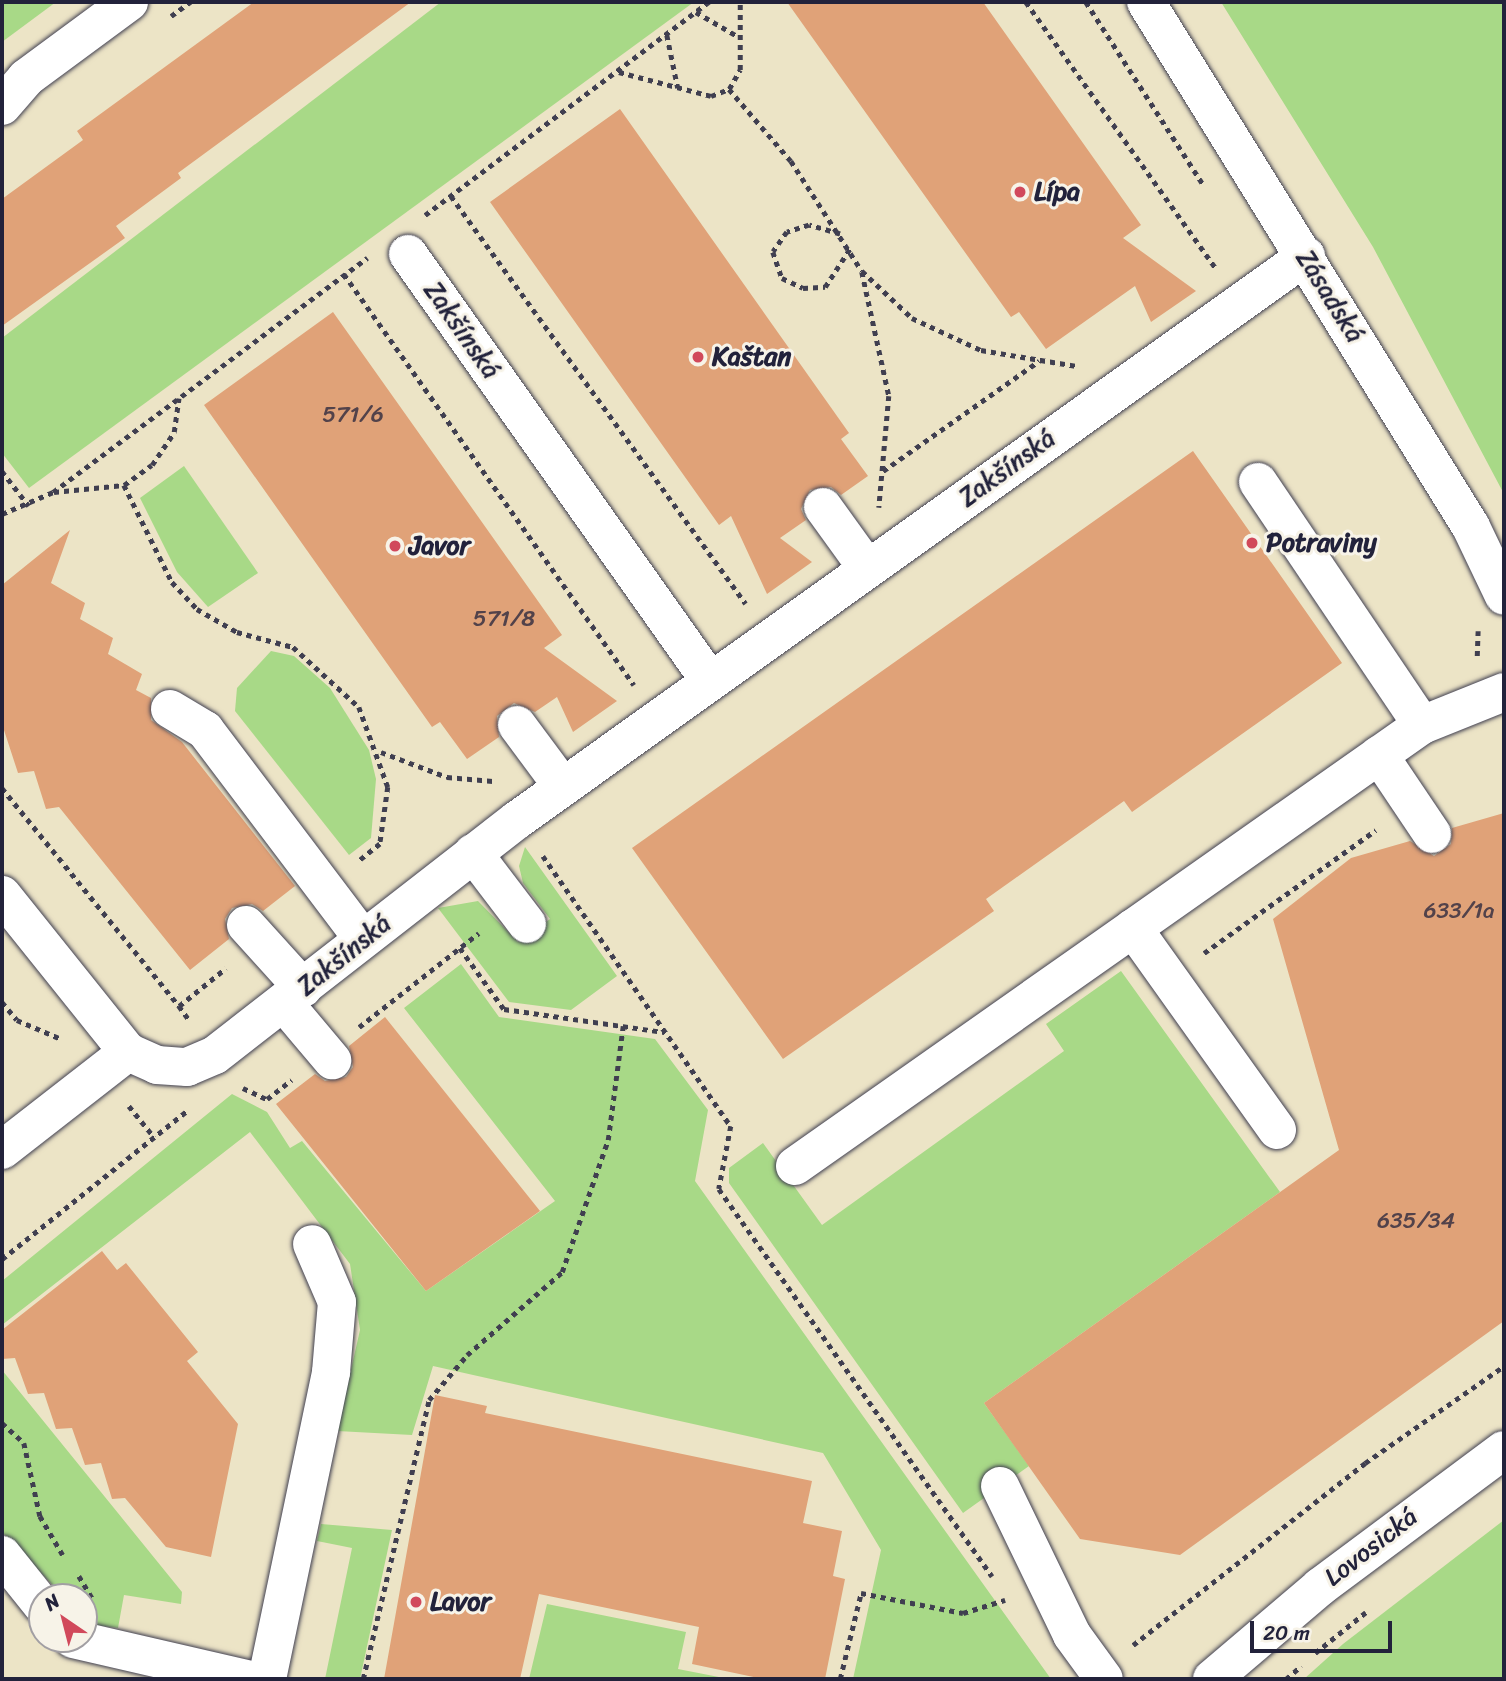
<!DOCTYPE html>
<meta charset="utf-8">
<style>
body{margin:0}
#map{position:relative;width:1506px;height:1681px;overflow:hidden;background:#ece4c6;font-family:Sriracha,sans-serif}
div>[style]{position:absolute}
.green>*{inset:0;background:#a8d987}
.building>*{inset:0;background:#e0a278}
.path>*{height:4.5px;margin-top:-2.25px;transform-origin:0;background:repeating-linear-gradient(90deg,#403f50 0 5px,transparent 0 10px)}
.roads{filter:drop-shadow(0 0 2px #403f50) drop-shadow(0 0 2px #403f50)}
.minor>*{height:38px;margin:-19px;padding:0 19px;transform-origin:19px;border-radius:19px;background:#fff}
.dots>*{width:19px;height:19px;translate:-50% -50%;box-sizing:border-box;border:4px solid #f7f3e8;border-radius:50%}
span{translate:-50% -50%;white-space:nowrap;text-align:center;line-height:1.15;-webkit-text-stroke:6px #f7f3e8;paint-order:stroke}
.number-label{font-size:23px;color:#52424a}
.number-label span{-webkit-text-stroke-width:0}
.poi-label{font-size:26px;color:#22223b;font-weight:700}
.left{translate:0 -50%;text-align:left}
.street-label{font-size:26px;color:#22223b}
.frame{position:absolute;inset:0;border:4px solid #22223b;pointer-events:none}
.north{position:absolute;left:28px;top:1583px;width:70px;height:70px;box-sizing:border-box;background:#f7f3e8;border:2px solid #a29fa3;border-radius:50%;rotate:325deg;font-size:19px;font-weight:700;line-height:28px;text-align:center;color:#22223b}
.north::after{content:'';display:block;margin:auto;width:24px;height:32px;background:#d1495b;clip-path:polygon(50% 0,100% 100%,50% 72%,0 100%)}
.scale{position:absolute;left:1250px;top:1621px;width:142px;height:32px;box-sizing:border-box;border:4px solid #22223b;border-top:0;padding-left:9px;font-size:21px;line-height:24px;white-space:nowrap;color:#22223b;-webkit-text-stroke:5px #f7f3e8;paint-order:stroke}
</style>
<div id="map">
<div class="green">
<i style="clip-path:polygon(2px 2px,56px 2px,2px 42px)"></i>
<i style="clip-path:polygon(441px 2px,694px 2px,29px 488px,2px 453px,2px 338px)"></i>
<i style="clip-path:polygon(1221px 2px,1504px 2px,1504px 494px,1373px 247px)"></i>
<i style="clip-path:polygon(184px 466px,258px 573px,208px 607px,177px 572px,140px 498px)"></i>
<i style="clip-path:polygon(271px 651px,294px 656px,330px 688px,369px 750px,376px 779px,371px 838px,349px 855px,235px 711px,237px 688px)"></i>
<i style="clip-path:polygon(525px 847px,617px 976px,571px 1010px,509px 1002px,438px 908px,478px 901px,518px 942px,550px 919px,523px 883px,519px 866px)"></i>
<i style="clip-path:polygon(461px 964px,499px 1017px,655px 1039px,708px 1110px,695px 1181px,1051px 1679px,853px 1679px,881px 1550px,823px 1453px,433px 1366px,412px 1435px,337px 1431px,360px 1330px,350px 1264px,250px 1132px,2px 1325px,2px 1281px,232px 1094px,267px 1112px,290px 1148px,302px 1141px,426px 1291px,555px 1201px,404px 1008px)"></i>
<i style="clip-path:polygon(1121px 971px,1280px 1192px,984px 1403px,1029px 1466px,963px 1513px,729px 1183px,729px 1168px,763px 1143px,822px 1225px,1064px 1051px,1046px 1024px)"></i>
<i style="clip-path:polygon(2px 1370px,182px 1592px,181px 1604px,124px 1595px,118px 1628px,87px 1624px,84px 1597px,64px 1597px,2px 1532px)"></i>
<i style="clip-path:polygon(1504px 1520px,1504px 1679px,1304px 1679px,1343px 1644px)"></i>
<i style="clip-path:polygon(321px 1524px,392px 1530px,360px 1679px,325px 1679px,352px 1548px,317px 1541px)"></i>
<i style="clip-path:polygon(547px 1604px,686px 1632px,678px 1669px,729px 1679px,529px 1679px)"></i>
</div>
<div class="building">
<i style="clip-path:polygon(254px 2px,411px 2px,178px 173px,181px 178px,116px 226px,125px 238px,2px 326px,2px 199px,83px 140px,77px 131px)"></i>
<i style="clip-path:polygon(787px 2px,983px 2px,1141px 225px,1123px 238px,1196px 291px,1151px 322px,1135px 286px,1046px 349px,1019px 312px,1011px 317px)"></i>
<i style="clip-path:polygon(620px 109px,849px 433px,841px 439px,868px 476px,841px 495px,831px 487px,810px 490px,801px 509px,806px 520px,780px 538px,812px 562px,767px 594px,731px 516px,719px 525px,490px 202px)"></i>
<i style="clip-path:polygon(333px 312px,562px 635px,544px 648px,617px 701px,573px 732px,557px 697px,535px 712px,514px 703px,497px 716px,499px 737px,467px 759px,440px 722px,432px 727px,204px 405px)"></i>
<i style="clip-path:polygon(1193px 451px,1342px 663px,1132px 812px,1124px 801px,986px 899px,994px 911px,783px 1059px,632px 848px)"></i>
<i style="clip-path:polygon(70px 530px,51px 583px,85px 603px,80px 619px,113px 638px,108px 654px,142px 674px,136px 690px,151px 698px,151px 720px,182px 742px,295px 886px,263px 911px,252px 904px,232px 908px,225px 919px,229px 939px,190px 970px,59px 807px,46px 809px,34px 771px,18px 773px,2px 724px,2px 585px)"></i>
<i style="clip-path:polygon(1504px 813px,1504px 1321px,1180px 1555px,1080px 1539px,984px 1403px,1339px 1150px,1273px 919px,1351px 858px,1410px 841px,1434px 856px,1451px 844px,1452px 828px)"></i>
<i style="clip-path:polygon(385px 1017px,540px 1211px,426px 1291px,276px 1104px,315px 1074px,325px 1081px,346px 1077px,353px 1067px,349px 1046px)"></i>
<i style="clip-path:polygon(102px 1251px,117px 1270px,126px 1263px,198px 1352px,187px 1361px,238px 1424px,211px 1557px,166px 1547px,125px 1498px,112px 1499px,101px 1463px,85px 1465px,72px 1428px,56px 1429px,44px 1393px,28px 1394px,15px 1358px,2px 1359px,2px 1330px)"></i>
<i style="clip-path:polygon(435px 1395px,487px 1406px,485px 1413px,812px 1481px,803px 1523px,842px 1531px,833px 1576px,845px 1579px,825px 1679px,763px 1679px,692px 1664px,699px 1627px,539px 1594px,520px 1679px,384px 1679px)"></i>
</div>
<div class="path">
<i style="left:1026px;top:2px;width:327px;rotate:54.5deg"></i>
<i style="left:1086px;top:2px;width:216px;rotate:57.3deg"></i>
<i style="left:696px;top:12px;width:50px;rotate:30.2deg"></i>
<i style="left:171px;top:16px;width:24px;rotate:-36deg"></i>
<i style="left:667px;top:35px;width:54px;rotate:78.3deg"></i>
<i style="left:619px;top:72px;width:95px;rotate:14.6deg"></i>
<i style="left:711px;top:96px;width:19px;rotate:-21deg"></i>
<i style="left:729px;top:89px;width:22px;rotate:-60deg"></i>
<i style="left:740px;top:70px;width:68px;rotate:-90deg"></i>
<i style="left:729px;top:89px;width:95px;rotate:49.3deg"></i>
<i style="left:791px;top:161px;width:131px;rotate:57.2deg"></i>
<i style="left:862px;top:271px;width:69px;rotate:43.2deg"></i>
<i style="left:912px;top:318px;width:76px;rotate:24.9deg"></i>
<i style="left:981px;top:350px;width:97px;rotate:9.5deg"></i>
<i style="left:451px;top:196px;width:503px;rotate:54.13deg"></i>
<i style="left:425px;top:215px;width:355px;rotate:-36.9deg"></i>
<i style="left:840px;top:234px;width:32px;rotate:-164deg"></i>
<i style="left:809px;top:225px;width:23px;rotate:162deg"></i>
<i style="left:787px;top:232px;width:24px;rotate:125deg"></i>
<i style="left:773px;top:252px;width:28px;rotate:71deg"></i>
<i style="left:782px;top:278px;width:23px;rotate:25deg"></i>
<i style="left:803px;top:288px;width:22px;rotate:-3deg"></i>
<i style="left:825px;top:287px;width:48px;rotate:-57deg"></i>
<i style="left:862px;top:272px;width:127px;rotate:77.7deg"></i>
<i style="left:889px;top:396px;width:112px;rotate:95.1deg"></i>
<i style="left:344px;top:274px;width:503px;rotate:54.79deg"></i>
<i style="left:2px;top:471px;width:44px;rotate:52.4deg"></i>
<i style="left:883px;top:471px;width:191px;rotate:-35.2deg"></i>
<i style="left:124px;top:485px;width:108px;rotate:63.7deg"></i>
<i style="left:172px;top:582px;width:37px;rotate:47deg"></i>
<i style="left:197px;top:609px;width:46px;rotate:29.9deg"></i>
<i style="left:237px;top:632px;width:58px;rotate:15deg"></i>
<i style="left:293px;top:647px;width:89px;rotate:42.3deg"></i>
<i style="left:359px;top:707px;width:85px;rotate:70.1deg"></i>
<i style="left:388px;top:787px;width:58px;rotate:98deg"></i>
<i style="left:380px;top:844px;width:28px;rotate:141deg"></i>
<i style="left:54px;top:492px;width:70px;rotate:-5.7deg"></i>
<i style="left:124px;top:485px;width:34px;rotate:-36deg"></i>
<i style="left:152px;top:465px;width:40px;rotate:-56deg"></i>
<i style="left:174px;top:432px;width:34px;rotate:-82deg"></i>
<i style="left:2px;top:514px;width:56px;rotate:-23.3deg"></i>
<i style="left:53px;top:492px;width:392px;rotate:-36.7deg"></i>
<i style="left:1477px;top:656px;width:25px;rotate:-88deg"></i>
<i style="left:381px;top:752px;width:71px;rotate:20.7deg"></i>
<i style="left:447px;top:777px;width:46px;rotate:5deg"></i>
<i style="left:2px;top:788px;width:281px;rotate:50.9deg"></i>
<i style="left:179px;top:1006px;width:60px;rotate:-39deg"></i>
<i style="left:543px;top:856px;width:329px;rotate:55.2deg"></i>
<i style="left:731px;top:1126px;width:64px;rotate:100.8deg"></i>
<i style="left:719px;top:1189px;width:474px;rotate:54.8deg"></i>
<i style="left:460px;top:948px;width:75px;rotate:54.2deg"></i>
<i style="left:504px;top:1009px;width:162px;rotate:8.2deg"></i>
<i style="left:1204px;top:953px;width:211px;rotate:-35.6deg"></i>
<i style="left:2px;top:1002px;width:23px;rotate:50deg"></i>
<i style="left:17px;top:1020px;width:46px;rotate:23.2deg"></i>
<i style="left:179px;top:1006px;width:17px;rotate:54deg"></i>
<i style="left:359px;top:1027px;width:152px;rotate:-38.1deg"></i>
<i style="left:243px;top:1088px;width:26px;rotate:25deg"></i>
<i style="left:267px;top:1099px;width:31px;rotate:-38deg"></i>
<i style="left:129px;top:1106px;width:40px;rotate:51deg"></i>
<i style="left:2px;top:1259px;width:237px;rotate:-38.7deg"></i>
<i style="left:2px;top:1423px;width:30px;rotate:42deg"></i>
<i style="left:24px;top:1443px;width:75px;rotate:77.6deg"></i>
<i style="left:40px;top:1516px;width:45px;rotate:59.5deg"></i>
<i style="left:79px;top:1576px;width:26px;rotate:59deg"></i>
<i style="left:1133px;top:1645px;width:295px;rotate:-38.1deg"></i>
<i style="left:1365px;top:1463px;width:169px;rotate:-34.9deg"></i>
<i style="left:1315px;top:1653px;width:65px;rotate:-38.8deg"></i>
<i style="left:363px;top:1679px;width:287px;rotate:-76.7deg"></i>
<i style="left:429px;top:1400px;width:59px;rotate:-49.8deg"></i>
<i style="left:467px;top:1355px;width:126px;rotate:-41.1deg"></i>
<i style="left:562px;top:1272px;width:140px;rotate:-70.8deg"></i>
<i style="left:608px;top:1140px;width:115px;rotate:-82.5deg"></i>
<i style="left:840px;top:1679px;width:89px;rotate:-76.3deg"></i>
<i style="left:861px;top:1593px;width:104px;rotate:11.1deg"></i>
<i style="left:963px;top:1613px;width:44px;rotate:-17.2deg"></i>
<i style="left:1286px;top:1679px;width:20px;rotate:-41deg"></i>
</div>
<div class="roads">
<div class="minor">
<i style="left:1146px;top:2px;width:617px;rotate:58.24deg"></i>
<i style="left:1471px;top:527px;width:76px;rotate:64.4deg"></i>
<i style="left:2px;top:106px;width:37px;rotate:-49deg"></i>
<i style="left:26px;top:78px;width:128px;rotate:-36.4deg"></i>
<i style="left:408px;top:254px;width:523px;rotate:54.73deg"></i>
<i style="left:1258px;top:482px;width:293px;rotate:56deg"></i>
<i style="left:823px;top:507px;width:75px;rotate:54.2deg"></i>
<i style="left:170px;top:709px;width:41px;rotate:31deg"></i>
<i style="left:205px;top:730px;width:262px;rotate:52.9deg"></i>
<i style="left:517px;top:725px;width:77px;rotate:53.4deg"></i>
<i style="left:1379px;top:755px;width:95px;rotate:56.1deg"></i>
<i style="left:473px;top:853px;width:89px;rotate:52.7deg"></i>
<i style="left:2px;top:895px;width:201px;rotate:51.3deg"></i>
<i style="left:128px;top:1052px;width:32px;rotate:24deg"></i>
<i style="left:157px;top:1065px;width:30px;rotate:4deg"></i>
<i style="left:187px;top:1067px;width:30px;rotate:-23deg"></i>
<i style="left:215px;top:1055px;width:383px;rotate:-37.9deg"></i>
<i style="left:517px;top:820px;width:970px;rotate:-35.56deg"></i>
<i style="left:246px;top:925px;width:85px;rotate:47.9deg"></i>
<i style="left:1133px;top:928px;width:248px;rotate:54.5deg"></i>
<i style="left:284px;top:1003px;width:75px;rotate:49.9deg"></i>
<i style="left:2px;top:1150px;width:160px;rotate:-37.9deg"></i>
<i style="left:795px;top:1166px;width:767px;rotate:-35.12deg"></i>
<i style="left:1422px;top:725px;width:88px;rotate:-21.9deg"></i>
<i style="left:1000px;top:1486px;width:165px;rotate:64.2deg"></i>
<i style="left:1072px;top:1635px;width:54px;rotate:54deg"></i>
<i style="left:2px;top:1555px;width:64px;rotate:51.3deg"></i>
<i style="left:73px;top:1639px;width:178px;rotate:13deg"></i>
<i style="left:267px;top:1679px;width:314px;rotate:-78.2deg"></i>
<i style="left:331px;top:1372px;width:70px;rotate:-85.1deg"></i>
<i style="left:337px;top:1302px;width:63px;rotate:-113.3deg"></i>
<i style="left:1212px;top:1679px;width:142px;rotate:-40.4deg"></i>
<i style="left:1320px;top:1587px;width:229px;rotate:-36.7deg"></i>
</div>
</div>
<div class="dots">
<i style="left:1020px;top:192px;background:#d1495b"></i>
<i style="left:698px;top:357px;background:#d1495b"></i>
<i style="left:1252px;top:543px;background:#d1495b"></i>
<i style="left:395px;top:546px;background:#d1495b"></i>
<i style="left:416px;top:1602px;background:#d1495b"></i>
</div>
<div class="number-label">
<span style="left:353px;top:415px">571/6</span>
<span style="left:504px;top:619px">571/8</span>
<span style="left:1459px;top:911px">633/1a</span>
<span style="left:1416px;top:1221px">635/34</span>
</div>
<div class="poi-label">
<span class="left" style="left:1034px;top:192px">Lípa</span>
<span class="left" style="left:712px;top:357px">Kaštan</span>
<span class="left" style="left:1266px;top:543px">Potraviny</span>
<span class="left" style="left:409px;top:546px">Javor</span>
<span class="left" style="left:430px;top:1602px">Lavor</span>
</div>
<div class="street-label">
<span style="left:1330px;top:296px;rotate:58deg">Zásadská</span>
<span style="left:462px;top:330px;rotate:55deg">Zakšínská</span>
<span style="left:1007px;top:468px;rotate:-36deg">Zakšínská</span>
<span style="left:344px;top:955px;rotate:-39deg">Zakšínská</span>
<span style="left:1371px;top:1547px;rotate:-38deg">Lovosická</span>
</div>
<div class="frame"></div>
<div class="north">N</div>
<div class="scale">20 m</div>
</div>
